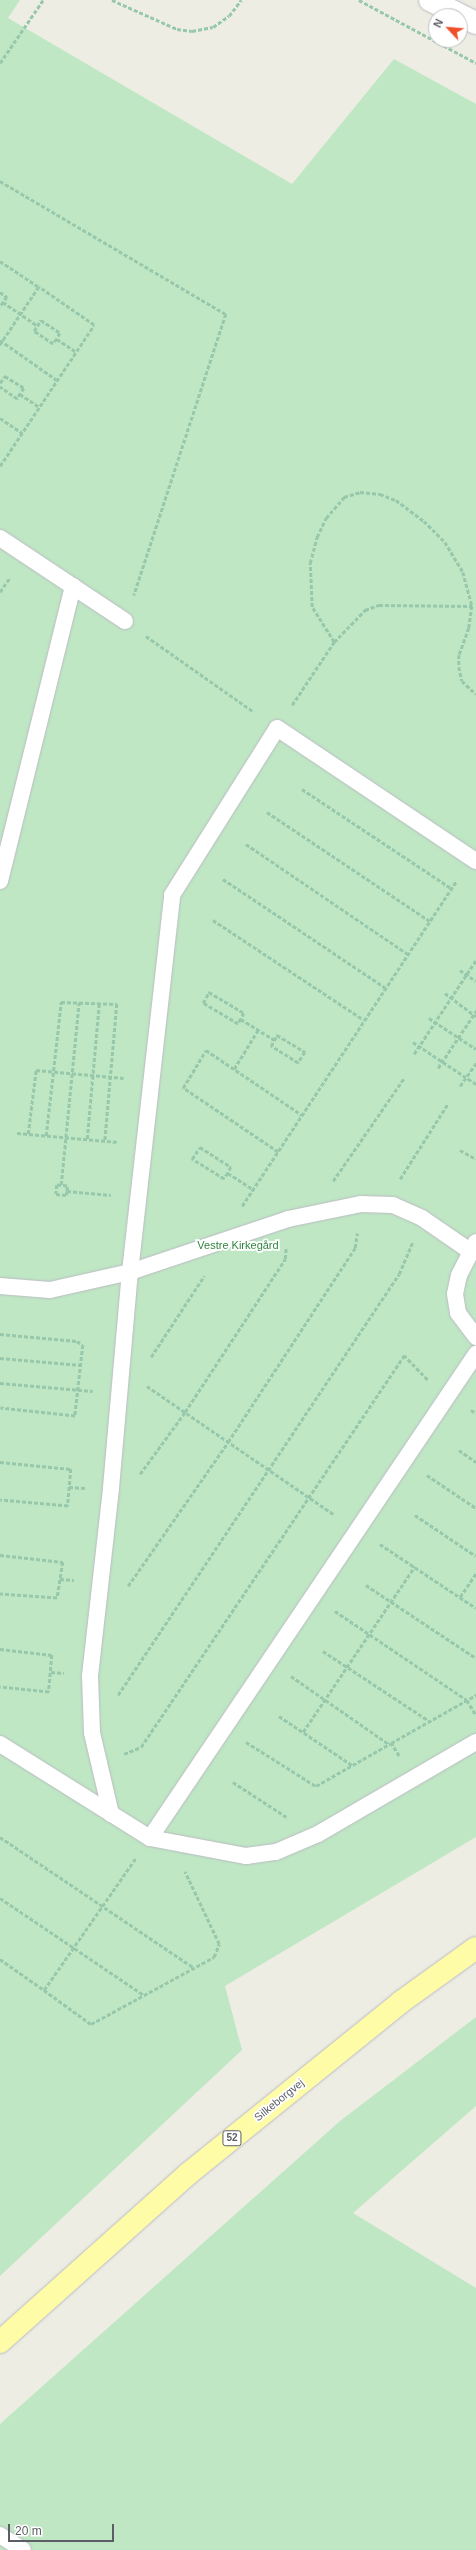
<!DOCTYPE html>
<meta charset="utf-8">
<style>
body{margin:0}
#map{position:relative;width:476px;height:2550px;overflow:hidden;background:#eeede3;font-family:Arial,sans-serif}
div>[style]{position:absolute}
.green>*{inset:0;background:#bfe7c4}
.path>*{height:2.5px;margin-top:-1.25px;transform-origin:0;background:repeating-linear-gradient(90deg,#97c8ab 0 4px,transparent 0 6px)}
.roads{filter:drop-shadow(0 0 1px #bbbcc2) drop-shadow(0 0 1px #bbbcc2)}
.lane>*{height:16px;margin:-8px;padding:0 8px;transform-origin:8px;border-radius:8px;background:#fff}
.secondary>*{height:22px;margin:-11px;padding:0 11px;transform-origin:11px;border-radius:11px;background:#fff}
.primary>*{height:22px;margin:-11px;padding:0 11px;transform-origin:11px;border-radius:11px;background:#fffca8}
span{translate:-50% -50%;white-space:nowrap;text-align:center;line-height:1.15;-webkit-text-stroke:3.5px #fff;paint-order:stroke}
.shield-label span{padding:1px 3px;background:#fff;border:1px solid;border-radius:3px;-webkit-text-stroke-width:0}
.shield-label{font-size:10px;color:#5b5e64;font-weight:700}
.park-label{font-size:11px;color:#328540}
.street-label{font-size:11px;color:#5b5e64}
.north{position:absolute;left:428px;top:8px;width:40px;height:40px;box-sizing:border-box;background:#fff;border:1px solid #bdbfc1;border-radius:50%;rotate:296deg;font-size:11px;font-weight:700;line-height:16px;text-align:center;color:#5b5e64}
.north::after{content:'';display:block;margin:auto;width:14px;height:18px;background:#ee5129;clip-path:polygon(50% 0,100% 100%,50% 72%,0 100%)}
.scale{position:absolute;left:8px;top:2524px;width:106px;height:18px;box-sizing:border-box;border:2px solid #5b5e64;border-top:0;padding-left:5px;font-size:12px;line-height:14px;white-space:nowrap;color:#5b5e64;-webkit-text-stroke:3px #fff;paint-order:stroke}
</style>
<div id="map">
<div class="green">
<i style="clip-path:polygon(0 0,20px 0,8px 18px,292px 184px,394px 59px,476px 104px,476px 1837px,225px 1986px,242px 2050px,0 2276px)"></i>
<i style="clip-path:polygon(476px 2017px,476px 2106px,353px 2213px,476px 2288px,476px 2550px,0 2550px,0 2424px,340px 2121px)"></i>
</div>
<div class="path">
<i style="left:112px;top:0;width:71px;rotate:24deg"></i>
<i style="left:177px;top:29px;width:15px;rotate:8deg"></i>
<i style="left:192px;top:31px;width:21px;rotate:-11deg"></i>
<i style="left:213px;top:27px;width:19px;rotate:-35deg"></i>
<i style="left:229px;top:16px;width:20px;rotate:-53deg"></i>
<i style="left:359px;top:0;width:133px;rotate:28.3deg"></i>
<i style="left:0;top:63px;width:76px;rotate:-55.7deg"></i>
<i style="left:0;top:181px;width:262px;rotate:30.5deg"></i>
<i style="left:226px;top:314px;width:296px;rotate:108.1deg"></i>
<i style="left:0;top:261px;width:47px;rotate:33.7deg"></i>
<i style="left:39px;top:287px;width:70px;rotate:123.9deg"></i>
<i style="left:0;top:292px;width:9px;rotate:36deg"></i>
<i style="left:7px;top:297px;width:12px;rotate:125deg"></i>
<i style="left:3px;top:302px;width:42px;rotate:34.4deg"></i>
<i style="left:57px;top:339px;width:6px;rotate:129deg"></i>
<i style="left:53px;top:344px;width:23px;rotate:-146deg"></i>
<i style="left:34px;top:331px;width:13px;rotate:-58deg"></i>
<i style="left:41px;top:320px;width:23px;rotate:34deg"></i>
<i style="left:60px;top:333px;width:7px;rotate:117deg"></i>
<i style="left:57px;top:339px;width:23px;rotate:34deg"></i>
<i style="left:0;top:340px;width:70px;rotate:35.1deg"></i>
<i style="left:0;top:383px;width:9px;rotate:-54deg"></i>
<i style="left:5px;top:376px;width:22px;rotate:32deg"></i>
<i style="left:24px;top:388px;width:13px;rotate:122deg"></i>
<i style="left:17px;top:399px;width:21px;rotate:-145deg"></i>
<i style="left:20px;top:394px;width:23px;rotate:34deg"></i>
<i style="left:0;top:418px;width:27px;rotate:34deg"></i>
<i style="left:0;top:466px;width:169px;rotate:-56.3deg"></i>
<i style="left:94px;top:325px;width:67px;rotate:-145.4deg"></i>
<i style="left:0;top:592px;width:18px;rotate:-56deg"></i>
<i style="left:146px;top:636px;width:132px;rotate:35.1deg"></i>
<i style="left:334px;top:642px;width:41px;rotate:-122.2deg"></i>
<i style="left:312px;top:607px;width:44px;rotate:-92.6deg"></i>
<i style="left:310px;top:563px;width:27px;rotate:-75deg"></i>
<i style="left:317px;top:537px;width:21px;rotate:-65deg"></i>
<i style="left:326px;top:518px;width:28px;rotate:-49deg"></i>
<i style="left:344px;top:497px;width:17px;rotate:-17deg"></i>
<i style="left:360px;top:492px;width:20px;rotate:6deg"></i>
<i style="left:380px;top:494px;width:17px;rotate:21deg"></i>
<i style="left:396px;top:500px;width:35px;rotate:37deg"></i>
<i style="left:424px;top:521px;width:30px;rotate:45deg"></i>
<i style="left:445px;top:542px;width:35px;rotate:59deg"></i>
<i style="left:463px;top:572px;width:35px;rotate:75deg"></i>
<i style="left:472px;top:606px;width:22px;rotate:98deg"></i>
<i style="left:469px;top:628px;width:29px;rotate:110deg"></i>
<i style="left:459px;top:655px;width:12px;rotate:90deg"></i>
<i style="left:459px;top:667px;width:14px;rotate:78deg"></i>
<i style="left:462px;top:681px;width:19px;rotate:43deg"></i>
<i style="left:292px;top:705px;width:76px;rotate:-56.3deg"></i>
<i style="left:334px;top:642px;width:45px;rotate:-45.9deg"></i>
<i style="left:365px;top:610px;width:15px;rotate:-20deg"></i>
<i style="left:379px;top:605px;width:93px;rotate:0.6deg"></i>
<i style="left:302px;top:789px;width:179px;rotate:33.6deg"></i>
<i style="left:267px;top:812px;width:196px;rotate:33.8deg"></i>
<i style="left:246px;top:844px;width:196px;rotate:34.2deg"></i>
<i style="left:223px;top:879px;width:196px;rotate:33.8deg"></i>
<i style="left:213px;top:920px;width:181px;rotate:33.5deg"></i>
<i style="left:460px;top:970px;width:19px;rotate:35deg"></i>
<i style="left:445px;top:993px;width:39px;rotate:37deg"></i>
<i style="left:429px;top:1018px;width:56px;rotate:33.4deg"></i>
<i style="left:241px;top:1019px;width:6px;rotate:121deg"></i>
<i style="left:238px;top:1024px;width:41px;rotate:-149deg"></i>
<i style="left:203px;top:1003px;width:13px;rotate:-61deg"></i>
<i style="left:209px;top:992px;width:41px;rotate:31deg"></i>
<i style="left:244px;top:1013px;width:7px;rotate:117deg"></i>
<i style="left:241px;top:1019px;width:40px;rotate:32deg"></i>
<i style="left:277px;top:1035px;width:33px;rotate:31deg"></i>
<i style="left:305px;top:1052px;width:13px;rotate:122deg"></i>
<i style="left:298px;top:1063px;width:32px;rotate:-148deg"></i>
<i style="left:271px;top:1046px;width:13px;rotate:-61deg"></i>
<i style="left:413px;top:1042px;width:76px;rotate:33.7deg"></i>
<i style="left:414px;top:1054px;width:113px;rotate:-56.6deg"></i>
<i style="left:438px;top:1068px;width:69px;rotate:-56.3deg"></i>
<i style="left:234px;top:1069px;width:46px;rotate:-58.4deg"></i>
<i style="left:460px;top:1086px;width:28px;rotate:-55deg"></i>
<i style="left:17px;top:1133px;width:101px;rotate:5.1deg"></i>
<i style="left:28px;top:1134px;width:64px;rotate:-82.9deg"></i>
<i style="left:36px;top:1070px;width:88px;rotate:5.2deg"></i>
<i style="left:46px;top:1136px;width:135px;rotate:-83.6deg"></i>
<i style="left:61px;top:1002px;width:56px;rotate:2deg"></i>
<i style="left:117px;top:1004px;width:138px;rotate:95deg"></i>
<i style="left:87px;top:1139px;width:136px;rotate:-84.9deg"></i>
<i style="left:460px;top:1150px;width:18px;rotate:29deg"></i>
<i style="left:278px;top:1152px;width:115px;rotate:-146deg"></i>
<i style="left:183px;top:1088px;width:44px;rotate:-58.8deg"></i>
<i style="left:206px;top:1050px;width:116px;rotate:34.1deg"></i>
<i style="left:228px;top:1173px;width:7px;rotate:124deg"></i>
<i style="left:224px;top:1179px;width:38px;rotate:-148deg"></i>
<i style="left:192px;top:1159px;width:14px;rotate:-56deg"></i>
<i style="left:200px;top:1147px;width:37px;rotate:33deg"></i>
<i style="left:231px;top:1167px;width:7px;rotate:117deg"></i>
<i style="left:228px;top:1173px;width:30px;rotate:33deg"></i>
<i style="left:400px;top:1179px;width:88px;rotate:-57.6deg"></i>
<i style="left:333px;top:1181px;width:125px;rotate:-55.4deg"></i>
<i style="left:61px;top:1185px;width:183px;rotate:-84.4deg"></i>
<i style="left:67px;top:1191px;width:5px;rotate:-90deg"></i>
<i style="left:67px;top:1186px;width:10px;rotate:-174deg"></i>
<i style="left:57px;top:1185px;width:9px;rotate:96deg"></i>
<i style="left:56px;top:1194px;width:10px;rotate:6deg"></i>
<i style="left:66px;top:1195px;width:4px;rotate:-76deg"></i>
<i style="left:67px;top:1191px;width:44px;rotate:5.2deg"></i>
<i style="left:242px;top:1206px;width:389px;rotate:-56.6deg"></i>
<i style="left:0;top:1334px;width:77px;rotate:5.2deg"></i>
<i style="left:77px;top:1341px;width:7px;rotate:34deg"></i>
<i style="left:83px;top:1345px;width:71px;rotate:96.4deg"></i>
<i style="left:75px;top:1416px;width:75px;rotate:-173.9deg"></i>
<i style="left:151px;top:1357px;width:97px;rotate:-56.8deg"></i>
<i style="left:0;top:1358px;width:81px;rotate:4.9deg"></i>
<i style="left:0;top:1383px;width:93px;rotate:4.9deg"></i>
<i style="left:147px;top:1386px;width:228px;rotate:34.5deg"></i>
<i style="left:471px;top:1410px;width:6px;rotate:31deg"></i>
<i style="left:459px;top:1450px;width:21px;rotate:35deg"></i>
<i style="left:0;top:1462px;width:71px;rotate:5.6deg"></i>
<i style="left:71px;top:1469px;width:37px;rotate:95deg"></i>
<i style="left:68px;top:1506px;width:68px;rotate:-175deg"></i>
<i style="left:140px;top:1474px;width:77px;rotate:-54deg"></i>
<i style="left:185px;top:1412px;width:183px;rotate:-56.8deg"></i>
<i style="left:285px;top:1259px;width:11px;rotate:-85deg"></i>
<i style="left:427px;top:1475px;width:59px;rotate:34deg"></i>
<i style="left:69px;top:1487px;width:16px;rotate:4deg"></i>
<i style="left:415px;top:1515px;width:73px;rotate:33.9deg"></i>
<i style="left:380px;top:1544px;width:115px;rotate:33.7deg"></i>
<i style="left:0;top:1555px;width:63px;rotate:6.3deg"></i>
<i style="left:63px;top:1562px;width:36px;rotate:99deg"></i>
<i style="left:57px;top:1598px;width:57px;rotate:-176deg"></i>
<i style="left:60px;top:1579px;width:14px;rotate:4deg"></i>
<i style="left:366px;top:1585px;width:132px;rotate:33.6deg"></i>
<i style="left:128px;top:1586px;width:175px;rotate:-55.2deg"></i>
<i style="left:228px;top:1442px;width:232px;rotate:-56.8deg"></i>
<i style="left:355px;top:1248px;width:15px;rotate:-82deg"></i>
<i style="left:460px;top:1597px;width:29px;rotate:-56deg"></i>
<i style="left:335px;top:1611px;width:159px;rotate:34deg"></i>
<i style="left:467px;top:1700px;width:17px;rotate:59deg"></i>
<i style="left:0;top:1649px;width:52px;rotate:6.6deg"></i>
<i style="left:52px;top:1655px;width:37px;rotate:95deg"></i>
<i style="left:49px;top:1692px;width:49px;rotate:-174.2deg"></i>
<i style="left:323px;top:1651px;width:127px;rotate:33.4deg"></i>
<i style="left:51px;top:1672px;width:13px;rotate:4deg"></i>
<i style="left:291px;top:1676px;width:119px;rotate:34.8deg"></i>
<i style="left:118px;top:1695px;width:506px;rotate:-56.28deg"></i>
<i style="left:399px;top:1274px;width:34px;rotate:-67deg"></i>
<i style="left:279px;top:1716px;width:88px;rotate:33.9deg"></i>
<i style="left:303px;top:1732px;width:200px;rotate:-56deg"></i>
<i style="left:246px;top:1742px;width:83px;rotate:32.2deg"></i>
<i style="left:316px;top:1786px;width:86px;rotate:-29.8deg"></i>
<i style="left:124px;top:1754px;width:18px;rotate:-22deg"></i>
<i style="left:141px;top:1747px;width:472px;rotate:-56.1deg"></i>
<i style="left:404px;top:1355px;width:35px;rotate:46deg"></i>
<i style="left:399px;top:1756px;width:15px;rotate:-122deg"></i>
<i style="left:391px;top:1743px;width:98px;rotate:-29.5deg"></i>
<i style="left:233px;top:1782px;width:66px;rotate:33.2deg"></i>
<i style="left:0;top:1837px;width:234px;rotate:34deg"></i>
<i style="left:0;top:1898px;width:174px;rotate:34deg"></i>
<i style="left:0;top:1959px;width:54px;rotate:35.2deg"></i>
<i style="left:44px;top:1990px;width:160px;rotate:-55.2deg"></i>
<i style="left:44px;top:1990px;width:58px;rotate:35.9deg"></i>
<i style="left:91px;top:2024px;width:140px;rotate:-28.6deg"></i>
<i style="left:214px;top:1957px;width:14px;rotate:-69deg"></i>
<i style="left:219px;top:1944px;width:80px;rotate:-115.3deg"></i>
</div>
<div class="roads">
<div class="lane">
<i style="left:0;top:538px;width:150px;rotate:33.6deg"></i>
<i style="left:0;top:881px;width:304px;rotate:-76.1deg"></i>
<i style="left:476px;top:1242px;width:37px;rotate:117deg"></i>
<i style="left:459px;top:1275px;width:19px;rotate:102deg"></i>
<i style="left:455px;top:1294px;width:19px;rotate:81deg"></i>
<i style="left:458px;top:1313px;width:30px;rotate:53deg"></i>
<i style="left:0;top:1286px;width:50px;rotate:4.6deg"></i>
<i style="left:50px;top:1290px;width:82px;rotate:-12.7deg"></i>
<i style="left:130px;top:1272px;width:167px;rotate:-18.5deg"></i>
<i style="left:288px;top:1219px;width:75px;rotate:-11.6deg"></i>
<i style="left:361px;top:1204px;width:32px;rotate:2deg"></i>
<i style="left:393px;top:1205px;width:32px;rotate:24deg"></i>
<i style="left:422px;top:1218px;width:58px;rotate:34.5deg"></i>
<i style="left:0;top:1744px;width:177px;rotate:32.1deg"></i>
<i style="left:150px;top:1838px;width:98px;rotate:10.6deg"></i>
<i style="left:246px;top:1856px;width:30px;rotate:-8deg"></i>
<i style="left:276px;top:1852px;width:46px;rotate:-23.2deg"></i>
<i style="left:318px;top:1834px;width:183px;rotate:-30.2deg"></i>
<i style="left:111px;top:1814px;width:83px;rotate:-103.2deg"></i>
<i style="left:92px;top:1733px;width:57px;rotate:-92deg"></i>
<i style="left:90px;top:1676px;width:189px;rotate:-83.6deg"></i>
<i style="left:111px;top:1488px;width:217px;rotate:-85deg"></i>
<i style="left:130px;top:1272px;width:379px;rotate:-83.6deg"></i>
<i style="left:172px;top:895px;width:197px;rotate:-57.8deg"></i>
<i style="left:277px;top:728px;width:239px;rotate:33.8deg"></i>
<i style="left:150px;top:1838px;width:584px;rotate:-56.04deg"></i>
<i style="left:0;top:2535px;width:27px;rotate:33deg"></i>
</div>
<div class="secondary">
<i style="left:430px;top:0;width:51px;rotate:26.6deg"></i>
</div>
<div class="primary">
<i style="left:0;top:2342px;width:252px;rotate:-41.8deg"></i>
<i style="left:188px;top:2174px;width:274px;rotate:-38.9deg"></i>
<i style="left:401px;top:2002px;width:92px;rotate:-35.8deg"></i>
</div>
</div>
<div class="shield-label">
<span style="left:232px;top:2138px">52</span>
</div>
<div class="park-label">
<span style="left:238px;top:1245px">Vestre Kirkegård</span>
</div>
<div class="street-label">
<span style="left:279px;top:2100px;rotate:-39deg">Silkeborgvej</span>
</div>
<div class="north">N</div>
<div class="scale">20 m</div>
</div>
